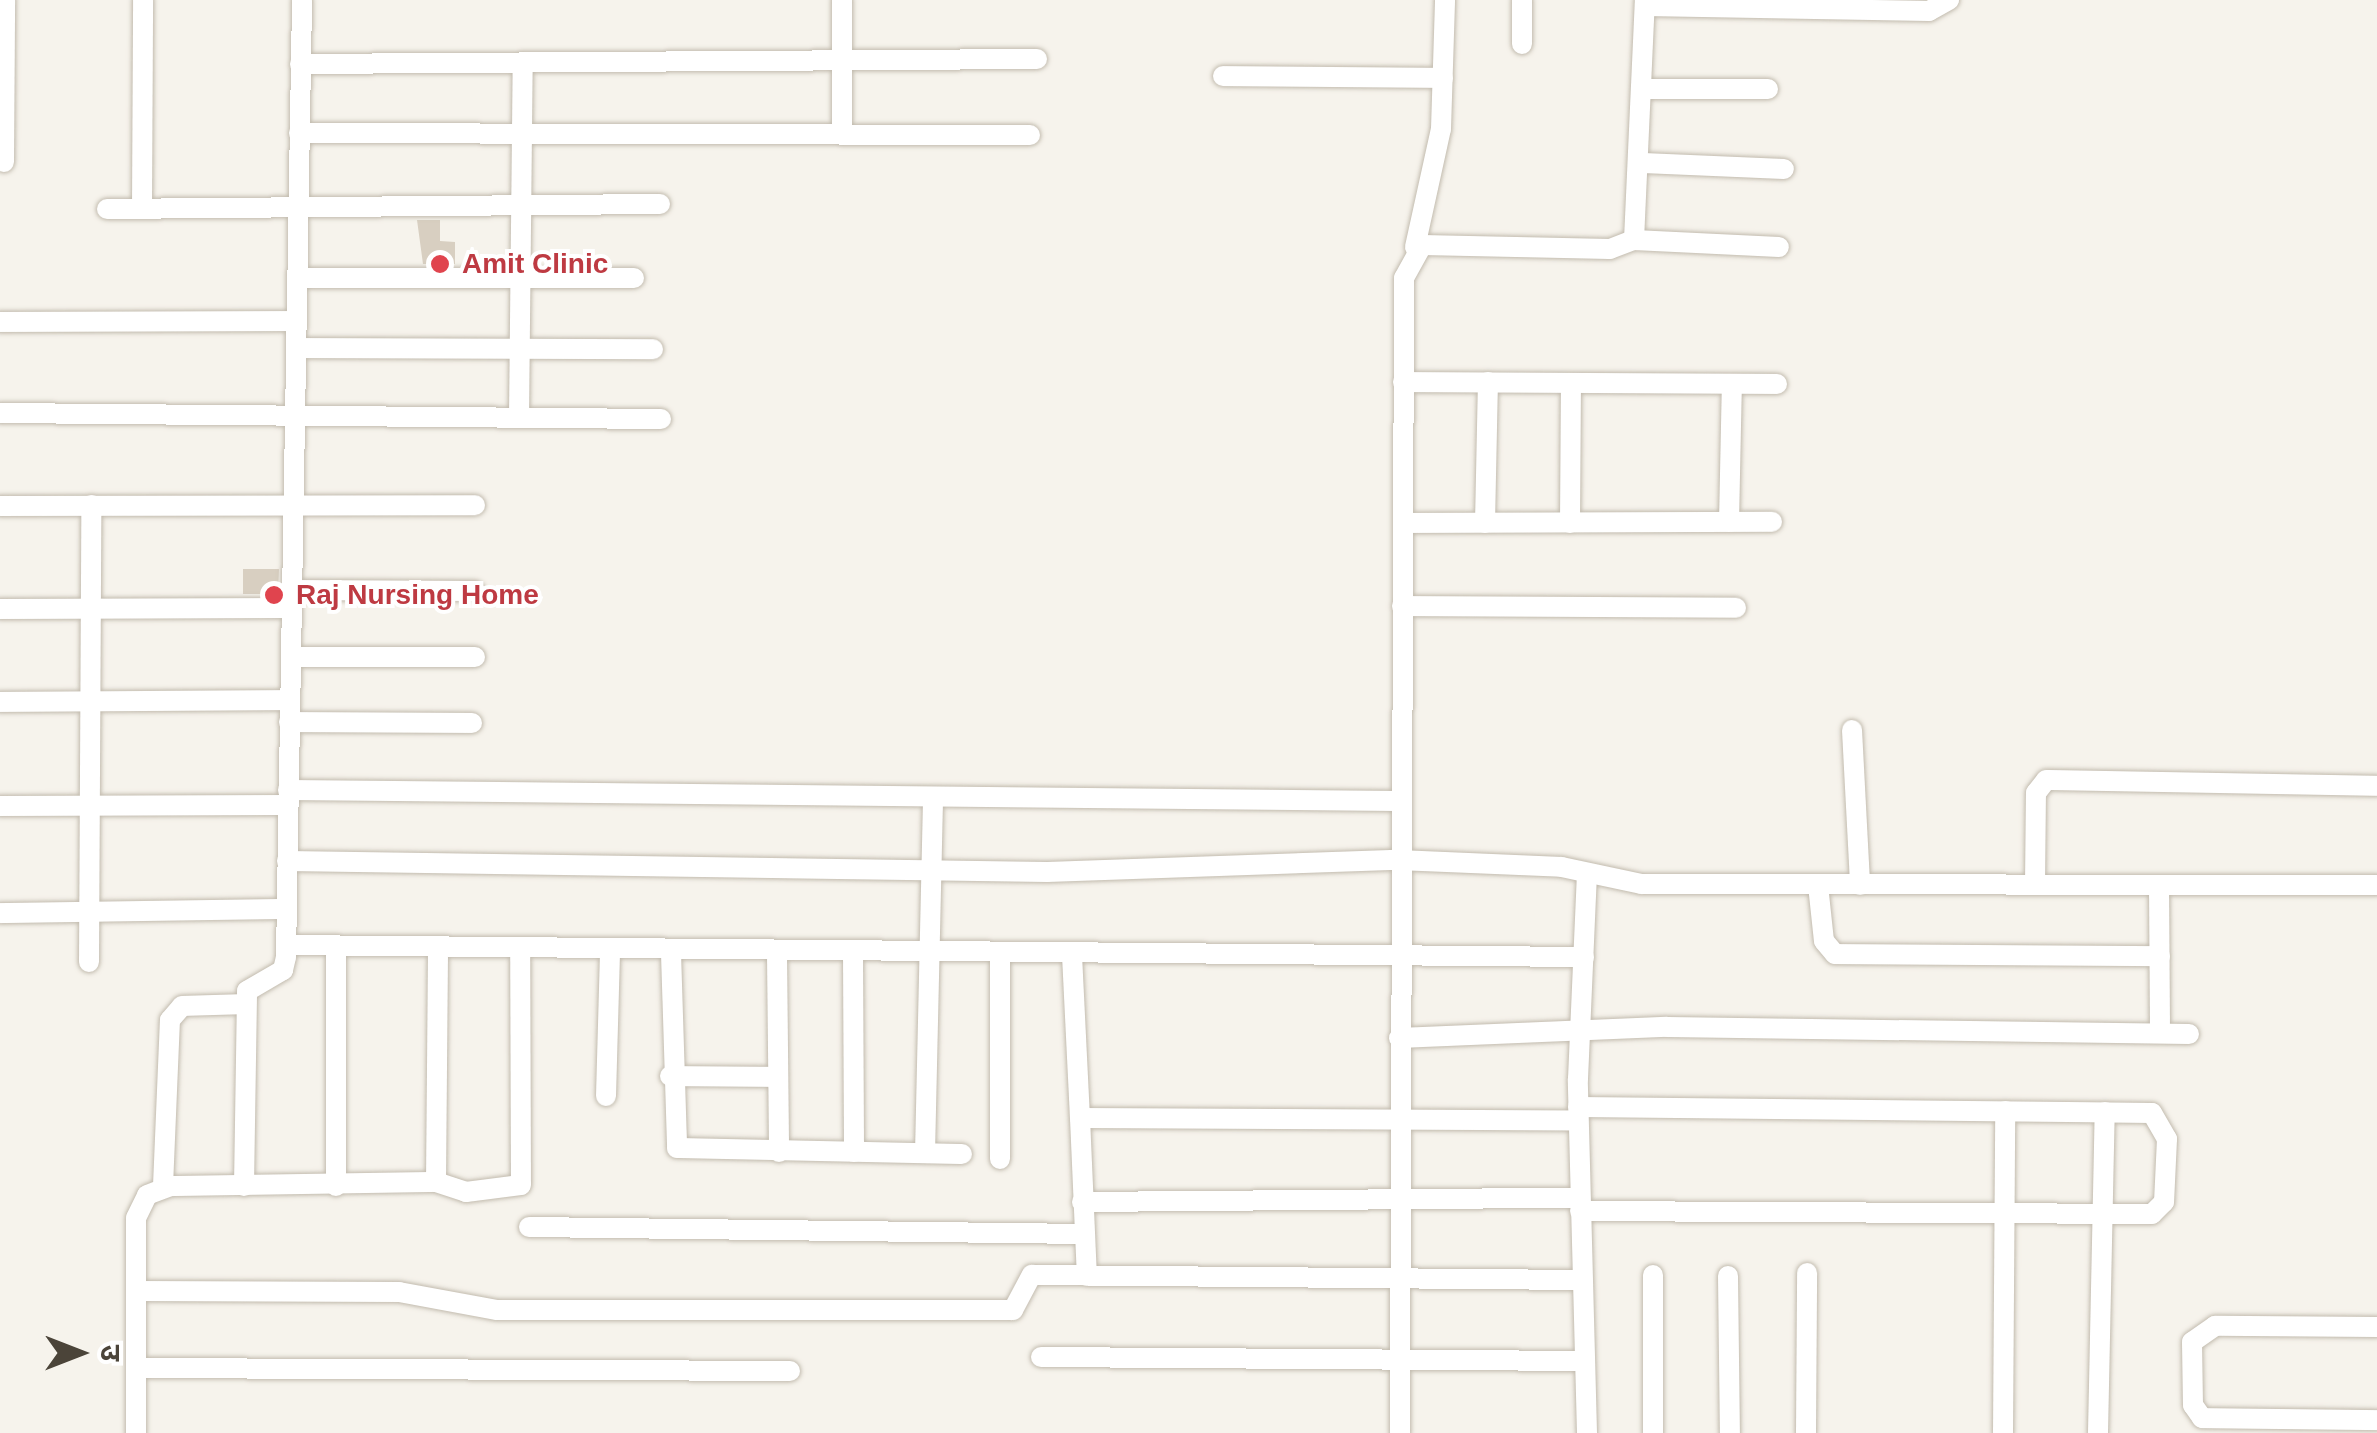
<!DOCTYPE html>
<meta charset="utf-8">
<style>
body{margin:0}
#map{position:relative;width:2377px;height:1433px;overflow:hidden;background:#f6f3ec;font-family:Helvetica,"Noto Sans Devanagari",sans-serif}
div>[style]{position:absolute}
.building>*{inset:0;background:#d8cfc1}
.roads{filter:drop-shadow(0 0 2px #c2bbae) drop-shadow(0 0 2px #c2bbae)}
.street>*{height:20px;margin:-10px;padding:0 10px;transform-origin:10px;border-radius:10px;background:#fff}
.dots>*{width:28px;height:28px;translate:-50% -50%;box-sizing:border-box;border:5px solid #fff;border-radius:50%}
span{translate:-50% -50%;white-space:nowrap;text-align:center;line-height:1.15;-webkit-text-stroke:8px #fff;paint-order:stroke}
.health-label{font-size:28px;color:#be3a42;font-weight:700}
.left{translate:0 -50%;text-align:left}
.north{position:absolute;left:30px;top:1303px;width:100px;height:100px;-webkit-text-stroke:8px #fff;paint-order:stroke;rotate:90deg;font-size:28px;font-weight:700;line-height:40px;text-align:center;color:#4b4439}
.north::after{content:'';display:block;margin:auto;width:35px;height:45px;background:#4b4439;clip-path:polygon(50% 0,100% 100%,50% 72%,0 100%)}
</style>
<div id="map">
<div class="building">
<i style="clip-path:polygon(417px 220px,440px 220px,440px 241px,455px 242px,455px 264px,423px 264px)"></i>
<i style="clip-path:polygon(243px 569px,279px 569px,278px 594px,243px 594px)"></i>
</div>
<div class="roads">
<div class="street">
<i style="left:1645px;top:6px;width:284px;rotate:1deg"></i>
<i style="left:1929px;top:11px;width:23px;rotate:-29deg"></i>
<i style="left:1522px;top:44px;width:44px;rotate:-90deg"></i>
<i style="left:300px;top:64px;width:737px;rotate:-0.39deg"></i>
<i style="left:1223px;top:76px;width:220px;rotate:0.5deg"></i>
<i style="left:1644px;top:89px;width:124px"></i>
<i style="left:842px;top:132px;width:132px;rotate:-90deg"></i>
<i style="left:299px;top:133px;width:731px;rotate:0.16deg"></i>
<i style="left:4px;top:162px;width:162px;rotate:-89.6deg"></i>
<i style="left:1643px;top:163px;width:141px;rotate:2.4deg"></i>
<i style="left:107px;top:209px;width:553px;rotate:-0.52deg"></i>
<i style="left:142px;top:209px;width:209px;rotate:-89.7deg"></i>
<i style="left:1634px;top:240px;width:145px;rotate:2.8deg"></i>
<i style="left:1415px;top:247px;width:121px;rotate:-77.6deg"></i>
<i style="left:1441px;top:129px;width:129px;rotate:-88.2deg"></i>
<i style="left:297px;top:278px;width:337px"></i>
<i style="left:0;top:322px;width:296px;rotate:-0.2deg"></i>
<i style="left:296px;top:348px;width:357px;rotate:0.2deg"></i>
<i style="left:1403px;top:382px;width:374px;rotate:0.3deg"></i>
<i style="left:0;top:413px;width:661px;rotate:0.52deg"></i>
<i style="left:519px;top:417px;width:353px;rotate:-89.4deg"></i>
<i style="left:0;top:506px;width:475px;rotate:-0.1deg"></i>
<i style="left:1729px;top:522px;width:138px;rotate:-88.8deg"></i>
<i style="left:1403px;top:523px;width:369px;rotate:-0.2deg"></i>
<i style="left:1485px;top:523px;width:141px;rotate:-88.8deg"></i>
<i style="left:1570px;top:523px;width:140px;rotate:-89.6deg"></i>
<i style="left:292px;top:590px;width:183px;rotate:0.3deg"></i>
<i style="left:1402px;top:606px;width:334px;rotate:0.3deg"></i>
<i style="left:0;top:609px;width:292px;rotate:-0.2deg"></i>
<i style="left:291px;top:657px;width:184px"></i>
<i style="left:0;top:702px;width:290px;rotate:-0.4deg"></i>
<i style="left:289px;top:722px;width:183px;rotate:0.3deg"></i>
<i style="left:1852px;top:730px;width:155px;rotate:87deg"></i>
<i style="left:288px;top:790px;width:1109px;rotate:0.57deg"></i>
<i style="left:0;top:806px;width:288px;rotate:-0.2deg"></i>
<i style="left:287px;top:861px;width:760px;rotate:0.83deg"></i>
<i style="left:1047px;top:872px;width:351px;rotate:-2deg"></i>
<i style="left:1398px;top:860px;width:164px;rotate:2.4deg"></i>
<i style="left:1562px;top:867px;width:81px;rotate:12.1deg"></i>
<i style="left:1641px;top:884px;width:736px;rotate:0.08deg"></i>
<i style="left:1818px;top:885px;width:56px;rotate:83.9deg"></i>
<i style="left:1824px;top:941px;width:17px;rotate:50deg"></i>
<i style="left:1835px;top:954px;width:325px;rotate:0.4deg"></i>
<i style="left:2035px;top:885px;width:92px;rotate:-89.4deg"></i>
<i style="left:2036px;top:793px;width:16px;rotate:-52deg"></i>
<i style="left:2046px;top:780px;width:331px;rotate:1deg"></i>
<i style="left:2159px;top:885px;width:148px;rotate:89.6deg"></i>
<i style="left:0;top:913px;width:287px;rotate:-0.8deg"></i>
<i style="left:286px;top:945px;width:1298px;rotate:0.53deg"></i>
<i style="left:336px;top:946px;width:240px;rotate:90deg"></i>
<i style="left:671px;top:953px;width:195px;rotate:88.2deg"></i>
<i style="left:677px;top:1148px;width:285px;rotate:1.2deg"></i>
<i style="left:777px;top:954px;width:198px;rotate:89.4deg"></i>
<i style="left:853px;top:954px;width:198px;rotate:89.7deg"></i>
<i style="left:1072px;top:955px;width:163px;rotate:87.2deg"></i>
<i style="left:1080px;top:1118px;width:498px;rotate:0.3deg"></i>
<i style="left:89px;top:962px;width:457px;rotate:-89.7deg"></i>
<i style="left:1399px;top:1038px;width:268px;rotate:-2.4deg"></i>
<i style="left:1667px;top:1027px;width:522px;rotate:0.77deg"></i>
<i style="left:670px;top:1076px;width:108px;rotate:0.5deg"></i>
<i style="left:606px;top:1096px;width:144px;rotate:-88.4deg"></i>
<i style="left:1578px;top:1107px;width:574px;rotate:0.6deg"></i>
<i style="left:2152px;top:1113px;width:30px;rotate:60deg"></i>
<i style="left:2167px;top:1139px;width:63px;rotate:92.7deg"></i>
<i style="left:2164px;top:1202px;width:17px;rotate:135deg"></i>
<i style="left:2152px;top:1214px;width:572px;rotate:-179.7deg"></i>
<i style="left:1080px;top:1118px;width:158px;rotate:87.5deg"></i>
<i style="left:925px;top:1153px;width:356px;rotate:-88.7deg"></i>
<i style="left:1000px;top:1159px;width:205px;rotate:-90deg"></i>
<i style="left:436px;top:1182px;width:32px;rotate:18deg"></i>
<i style="left:466px;top:1192px;width:55px;rotate:-7.3deg"></i>
<i style="left:521px;top:1185px;width:235px;rotate:-90.2deg"></i>
<i style="left:163px;top:1186px;width:166px;rotate:-87.6deg"></i>
<i style="left:170px;top:1020px;width:18px;rotate:-49deg"></i>
<i style="left:182px;top:1006px;width:64px;rotate:-1.8deg"></i>
<i style="left:244px;top:1186px;width:195px;rotate:-89.1deg"></i>
<i style="left:247px;top:991px;width:42px;rotate:-30.3deg"></i>
<i style="left:283px;top:970px;width:13px;rotate:-77deg"></i>
<i style="left:286px;top:957px;width:957px;rotate:-89.04deg"></i>
<i style="left:1082px;top:1202px;width:497px;rotate:-0.5deg"></i>
<i style="left:529px;top:1227px;width:555px;rotate:0.72deg"></i>
<i style="left:1653px;top:1275px;width:158px;rotate:90deg"></i>
<i style="left:1728px;top:1276px;width:157px;rotate:89.3deg"></i>
<i style="left:136px;top:1291px;width:263px;rotate:0.2deg"></i>
<i style="left:399px;top:1292px;width:100px;rotate:10.4deg"></i>
<i style="left:497px;top:1310px;width:516px"></i>
<i style="left:1013px;top:1310px;width:40px;rotate:-62deg"></i>
<i style="left:1032px;top:1275px;width:549px;rotate:0.52deg"></i>
<i style="left:2377px;top:1327px;width:162px;rotate:-179.6deg"></i>
<i style="left:2215px;top:1326px;width:28px;rotate:145deg"></i>
<i style="left:2192px;top:1342px;width:63px;rotate:89.1deg"></i>
<i style="left:2193px;top:1405px;width:16px;rotate:55deg"></i>
<i style="left:2202px;top:1418px;width:175px;rotate:0.7deg"></i>
<i style="left:1041px;top:1357px;width:543px;rotate:0.42deg"></i>
<i style="left:136px;top:1368px;width:654px;rotate:0.26deg"></i>
<i style="left:136px;top:1433px;width:215px;rotate:-90deg"></i>
<i style="left:136px;top:1218px;width:25px;rotate:-64deg"></i>
<i style="left:147px;top:1195px;width:25px;rotate:-21deg"></i>
<i style="left:170px;top:1186px;width:266px;rotate:-0.9deg"></i>
<i style="left:436px;top:1182px;width:234px;rotate:-89.5deg"></i>
<i style="left:1400px;top:1433px;width:1155px;rotate:-89.8deg"></i>
<i style="left:1404px;top:278px;width:38px;rotate:-61deg"></i>
<i style="left:1422px;top:245px;width:188px;rotate:1.2deg"></i>
<i style="left:1610px;top:249px;width:26px;rotate:-21deg"></i>
<i style="left:1634px;top:240px;width:240px;rotate:-87.4deg"></i>
<i style="left:1587px;top:1433px;width:354px;rotate:-91.5deg"></i>
<i style="left:1578px;top:1079px;width:204px;rotate:-87.5deg"></i>
<i style="left:1806px;top:1433px;width:160px;rotate:-89.6deg"></i>
<i style="left:2003px;top:1433px;width:322px;rotate:-89.6deg"></i>
<i style="left:2098px;top:1433px;width:321px;rotate:-88.8deg"></i>
</div>
</div>
<div class="dots">
<i style="left:440px;top:264px;background:#e0444e"></i>
<i style="left:274px;top:595px;background:#e0444e"></i>
</div>
<div class="health-label">
<span class="left" style="left:462px;top:264px">Amit Clinic</span>
<span class="left" style="left:296px;top:595px">Raj Nursing Home</span>
</div>
<div class="north">उ</div>
</div>
